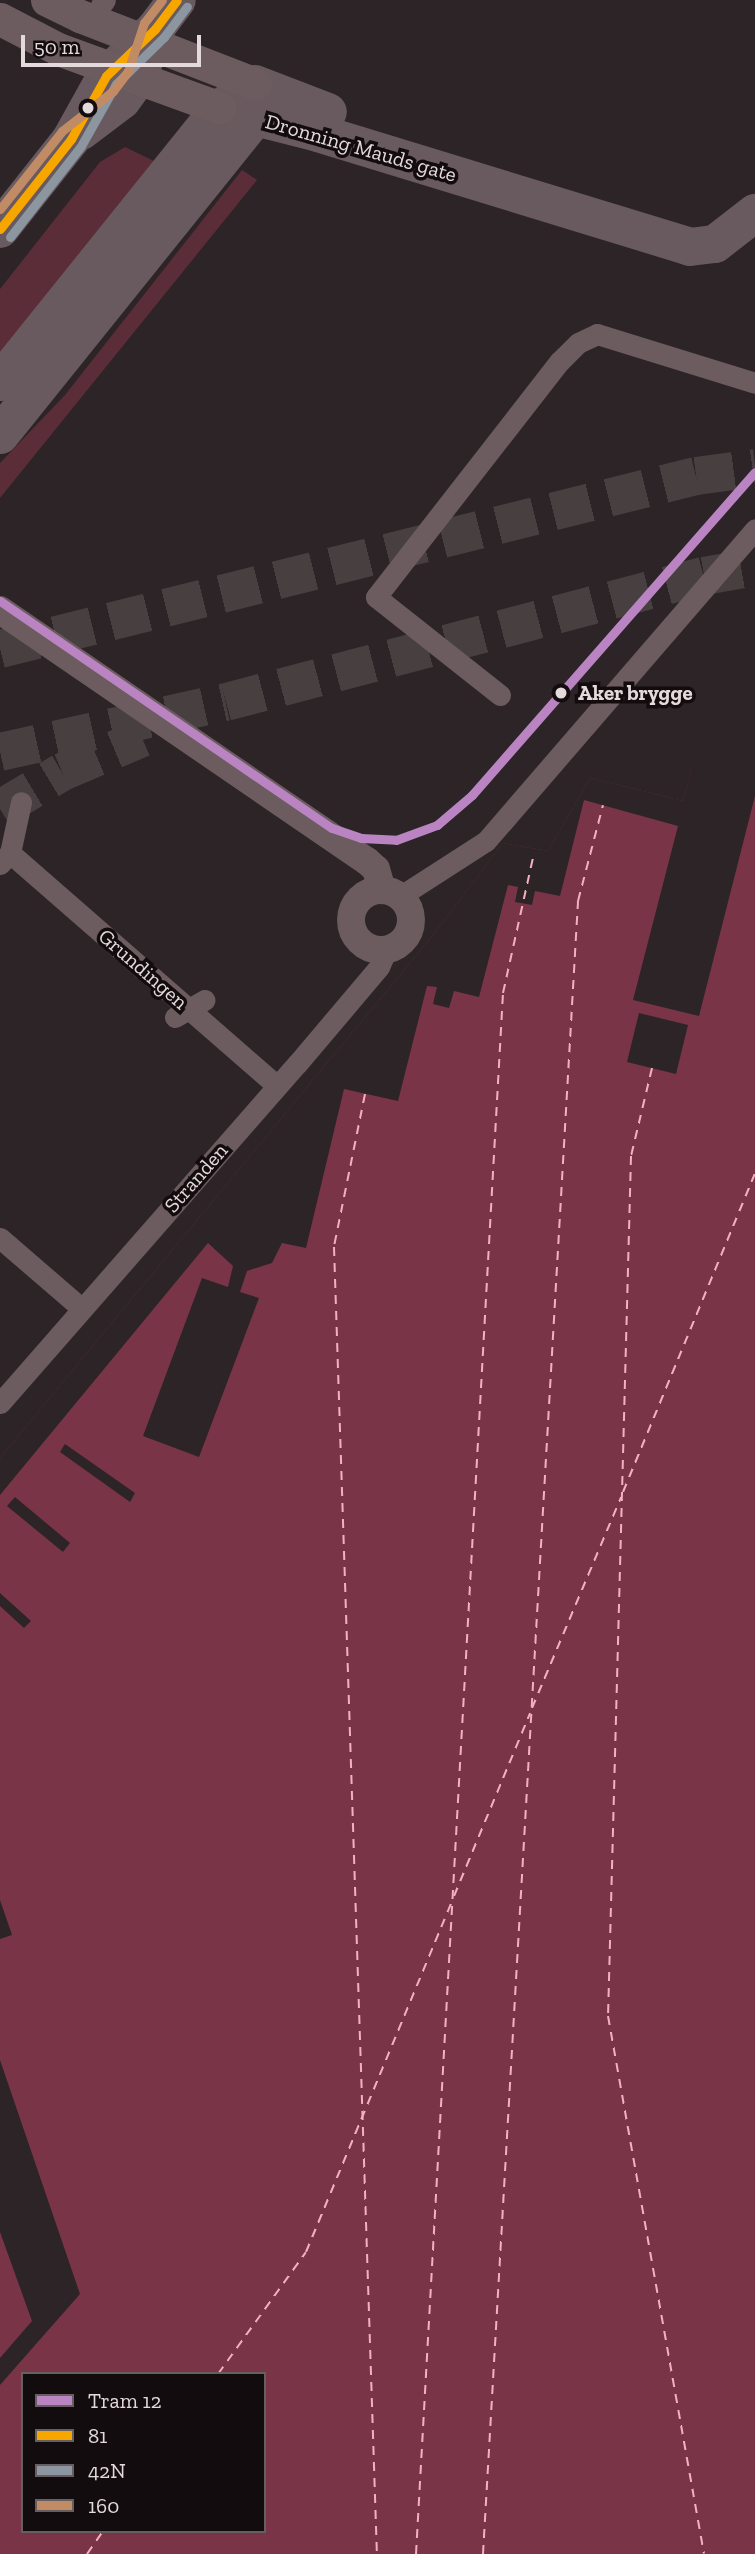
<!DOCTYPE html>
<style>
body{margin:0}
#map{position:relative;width:755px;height:2554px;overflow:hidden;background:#2c2426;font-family:"Zilla Slab",serif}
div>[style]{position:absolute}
.green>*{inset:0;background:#5b2d38}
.water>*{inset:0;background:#7a3448}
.pier>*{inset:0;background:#2c2426}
.ferry>*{height:2px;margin-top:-1px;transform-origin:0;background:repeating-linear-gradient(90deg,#f5b0bf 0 9px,transparent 0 16px)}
.trunk-tunnel>*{height:38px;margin-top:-19px;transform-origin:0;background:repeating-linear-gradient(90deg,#483f41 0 38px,transparent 0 57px)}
.pedestrian>*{height:21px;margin:-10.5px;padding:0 10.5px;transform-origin:10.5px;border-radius:10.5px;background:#6c5b5f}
.minor>*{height:28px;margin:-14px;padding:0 14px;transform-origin:14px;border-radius:14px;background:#6c5b5f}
.minor>.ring{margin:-14px;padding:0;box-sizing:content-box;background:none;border:28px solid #6c5b5f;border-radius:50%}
.tertiary>*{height:33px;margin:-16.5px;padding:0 16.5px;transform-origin:16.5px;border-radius:16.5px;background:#6c5b5f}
.trunk>*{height:38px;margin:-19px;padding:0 19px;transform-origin:19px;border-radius:19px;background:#685a5e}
.tertiary-bridge>*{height:33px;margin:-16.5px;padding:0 16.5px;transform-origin:16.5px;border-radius:16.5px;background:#6c5b5f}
.bus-1>*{height:9px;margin:-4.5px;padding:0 4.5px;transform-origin:4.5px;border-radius:4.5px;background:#f7a600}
.bus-2>*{height:9px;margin:-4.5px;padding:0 4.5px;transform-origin:4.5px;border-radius:4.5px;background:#8c96a0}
.bus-3>*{height:9px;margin:-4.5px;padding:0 4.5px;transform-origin:4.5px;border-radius:4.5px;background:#c18c65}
.tram-1>*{height:9px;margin:-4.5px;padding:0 4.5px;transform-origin:4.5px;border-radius:4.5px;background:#ba84c3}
.dots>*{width:19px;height:19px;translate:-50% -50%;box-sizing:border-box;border:4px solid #130c0e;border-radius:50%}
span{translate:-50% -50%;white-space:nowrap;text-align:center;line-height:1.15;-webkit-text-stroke:7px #130c0e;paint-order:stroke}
.street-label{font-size:21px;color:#e4d9db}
.stop-label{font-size:21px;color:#e4d9db;font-weight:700}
.left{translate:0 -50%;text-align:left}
.legend{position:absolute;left:21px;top:2372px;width:245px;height:161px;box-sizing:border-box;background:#130c0e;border:2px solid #675e60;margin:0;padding:9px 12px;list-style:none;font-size:21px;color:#e4d9db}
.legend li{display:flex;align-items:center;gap:14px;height:35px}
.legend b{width:35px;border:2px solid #675e60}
.scale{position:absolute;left:21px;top:35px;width:180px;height:32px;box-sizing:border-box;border:4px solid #e4d9db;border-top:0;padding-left:9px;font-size:21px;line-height:24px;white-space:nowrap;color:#e4d9db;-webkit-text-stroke:5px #130c0e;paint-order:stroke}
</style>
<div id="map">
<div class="green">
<i style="clip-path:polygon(125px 147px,154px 161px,0 359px,0 289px,100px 162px)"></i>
<i style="clip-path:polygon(242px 170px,257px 180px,0 498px,0 463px,65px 395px)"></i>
</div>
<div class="water">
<i style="clip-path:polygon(evenodd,692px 769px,755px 769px,755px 2554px,0 2554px,0 1458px,433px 935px,503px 843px,548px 851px,590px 778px,683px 801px,692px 769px,23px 2374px,264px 2374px,264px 2531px,23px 2531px,23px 2374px)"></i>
</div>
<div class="pier">
<i style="clip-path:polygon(692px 769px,755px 769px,755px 796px,699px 1016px,633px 1000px,678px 826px,584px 800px,560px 896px,535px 891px,532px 905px,515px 902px,518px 887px,508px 885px,479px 997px,454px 991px,449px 1008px,433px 1004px,437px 987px,427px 986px,398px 1101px,344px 1089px,306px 1248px,282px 1243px,272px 1263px,247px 1271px,240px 1292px,259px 1298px,199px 1457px,143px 1436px,202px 1278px,228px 1287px,233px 1266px,208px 1243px,0 1495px,0 1458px,433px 935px,503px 843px,548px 851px,590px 778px,683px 801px)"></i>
<i style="clip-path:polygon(639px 1013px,688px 1025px,676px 1074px,627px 1062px)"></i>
<i style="clip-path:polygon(65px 1444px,135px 1493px,130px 1502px,60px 1452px)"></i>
<i style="clip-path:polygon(15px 1497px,70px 1543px,63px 1552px,7px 1506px)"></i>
<i style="clip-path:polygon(0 1593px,31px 1621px,24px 1628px,0 1606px)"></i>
<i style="clip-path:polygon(0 1900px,12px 1935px,0 1939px)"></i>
<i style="clip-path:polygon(0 2060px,80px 2294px,0 2385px,0 2358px,32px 2321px,0 2232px)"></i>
</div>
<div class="ferry">
<i style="left:652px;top:1068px;width:90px;rotate:103.4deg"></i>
<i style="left:631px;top:1156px;width:860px;rotate:91.53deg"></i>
<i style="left:608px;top:2016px;width:546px;rotate:79.88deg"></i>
<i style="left:365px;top:1094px;width:156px;rotate:101.5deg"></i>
<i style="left:334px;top:1247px;width:1308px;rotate:88.12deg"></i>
<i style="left:623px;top:1492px;width:344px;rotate:-67.5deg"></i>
<i style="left:532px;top:1708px;width:229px;rotate:-67.1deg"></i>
<i style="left:454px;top:1896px;width:198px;rotate:-67.4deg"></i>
<i style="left:218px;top:2374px;width:150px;rotate:-54.2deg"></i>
<i style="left:306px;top:2252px;width:380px;rotate:-67.4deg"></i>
<i style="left:87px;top:2554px;width:28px;rotate:-55deg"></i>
<i style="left:416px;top:2554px;width:1563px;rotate:-86.81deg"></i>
<i style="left:503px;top:993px;width:138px;rotate:-77.5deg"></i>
<i style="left:483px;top:2554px;width:1656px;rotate:-86.71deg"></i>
<i style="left:578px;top:901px;width:99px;rotate:-75.4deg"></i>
</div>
<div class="trunk-tunnel">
<i style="left:0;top:649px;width:717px;rotate:-13.96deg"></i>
<i style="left:696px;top:476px;width:60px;rotate:-7.7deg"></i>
<i style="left:0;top:752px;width:231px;rotate:-12.5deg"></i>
<i style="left:226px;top:702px;width:494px;rotate:-14.8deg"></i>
<i style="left:704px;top:576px;width:52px;rotate:-10deg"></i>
<i style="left:0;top:809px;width:72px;rotate:-30.8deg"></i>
<i style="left:62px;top:772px;width:87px;rotate:-23deg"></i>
</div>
<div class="pedestrian">
<i style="left:101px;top:5px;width:6px;rotate:-51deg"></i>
<i style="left:500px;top:695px;width:158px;rotate:-141.7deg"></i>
<i style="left:376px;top:597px;width:299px;rotate:-52.1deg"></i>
<i style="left:560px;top:361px;width:25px;rotate:-45deg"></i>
<i style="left:578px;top:343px;width:21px;rotate:-25deg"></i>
<i style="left:597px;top:334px;width:165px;rotate:17.2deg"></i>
<i style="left:10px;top:853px;width:354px;rotate:41.1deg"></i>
<i style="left:0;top:864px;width:15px;rotate:-48deg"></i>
<i style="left:10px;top:853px;width:52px;rotate:-77.8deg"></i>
<i style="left:399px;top:897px;width:103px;rotate:-32.8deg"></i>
<i style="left:486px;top:841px;width:412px;rotate:-49.2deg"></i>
<i style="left:175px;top:1017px;width:34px;rotate:-30deg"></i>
<i style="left:0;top:1238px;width:107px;rotate:40.8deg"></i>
<i style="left:0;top:1403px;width:451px;rotate:-48.8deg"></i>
<i style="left:297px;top:1064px;width:127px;rotate:-49.8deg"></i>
<i style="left:379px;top:967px;width:20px;rotate:-66deg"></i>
</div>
<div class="minor">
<i style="left:0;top:610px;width:445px;rotate:34.4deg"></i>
<i style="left:367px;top:861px;width:12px;rotate:42deg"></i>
<i style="left:376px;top:869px;width:22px;rotate:74deg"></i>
<i class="ring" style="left:351px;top:890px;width:32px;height:32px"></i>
</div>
<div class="tertiary">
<i style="left:47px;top:0;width:37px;rotate:26deg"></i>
<i style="left:0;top:19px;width:65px;rotate:27.3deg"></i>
</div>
<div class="trunk">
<i style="left:255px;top:84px;width:78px;rotate:21deg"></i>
<i style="left:220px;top:108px;width:101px;rotate:14.3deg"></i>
<i style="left:318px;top:133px;width:389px;rotate:17deg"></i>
<i style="left:690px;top:247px;width:25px;rotate:-7deg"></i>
<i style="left:715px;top:244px;width:51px;rotate:-37.8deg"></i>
<i style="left:81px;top:131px;width:51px;rotate:-37.1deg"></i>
<i style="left:122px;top:100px;width:29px;rotate:-54deg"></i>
<i style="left:139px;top:77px;width:35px;rotate:-72deg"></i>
<i style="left:0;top:229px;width:115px;rotate:-51.7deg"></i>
<i style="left:71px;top:139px;width:72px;rotate:-60.9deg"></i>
<i style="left:106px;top:76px;width:68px;rotate:-43.8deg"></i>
<i style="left:155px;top:29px;width:36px;rotate:-53deg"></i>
<i style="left:0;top:382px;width:351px;rotate:-51.2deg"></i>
<i style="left:220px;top:108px;width:23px;rotate:-34deg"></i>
<i style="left:0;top:435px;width:407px;rotate:-51.2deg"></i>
<i style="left:255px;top:118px;width:22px;rotate:-90deg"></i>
</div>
<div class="tertiary-bridge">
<i style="left:80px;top:16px;width:188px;rotate:21.2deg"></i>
<i style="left:58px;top:49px;width:172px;rotate:20deg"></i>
</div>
<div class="bus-1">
<i style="left:0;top:229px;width:115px;rotate:-51.7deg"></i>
<i style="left:71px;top:139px;width:72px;rotate:-60.9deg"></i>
<i style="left:106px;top:76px;width:68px;rotate:-43.8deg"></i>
<i style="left:155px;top:29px;width:36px;rotate:-53deg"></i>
</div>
<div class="bus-2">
<i style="left:10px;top:237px;width:115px;rotate:-52deg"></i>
<i style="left:81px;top:146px;width:71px;rotate:-60.6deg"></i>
<i style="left:116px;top:84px;width:67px;rotate:-44.4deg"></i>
<i style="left:164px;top:37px;width:38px;rotate:-53deg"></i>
</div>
<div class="bus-3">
<i style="left:0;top:209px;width:100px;rotate:-51.5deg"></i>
<i style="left:62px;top:131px;width:65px;rotate:-38.1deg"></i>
<i style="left:113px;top:91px;width:25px;rotate:-53deg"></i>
<i style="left:128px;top:71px;width:51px;rotate:-71.6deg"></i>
<i style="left:144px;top:23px;width:29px;rotate:-52deg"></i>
</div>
<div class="tram-1">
<i style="left:0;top:601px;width:402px;rotate:34.4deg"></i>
<i style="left:332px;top:828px;width:31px;rotate:19deg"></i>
<i style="left:361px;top:838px;width:35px;rotate:3deg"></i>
<i style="left:396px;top:840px;width:44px;rotate:-20.1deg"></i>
<i style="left:437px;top:825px;width:46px;rotate:-40.6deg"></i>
<i style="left:472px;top:795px;width:429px;rotate:-48.8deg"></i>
</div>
<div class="dots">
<i style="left:88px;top:108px;background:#e4d9db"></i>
<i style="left:561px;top:693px;background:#e4d9db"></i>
</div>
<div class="street-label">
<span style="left:361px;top:148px;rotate:16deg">Dronning Mauds gate</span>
<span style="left:143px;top:969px;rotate:41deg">Grundingen</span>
<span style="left:196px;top:1178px;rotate:-49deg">Stranden</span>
</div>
<div class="stop-label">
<span class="left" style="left:578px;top:693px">Aker brygge</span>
</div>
<ul class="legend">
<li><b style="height:9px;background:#ba84c3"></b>Tram 12</li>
<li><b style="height:9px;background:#f7a600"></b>81</li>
<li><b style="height:9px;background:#8c96a0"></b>42N</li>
<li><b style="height:9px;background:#c18c65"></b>160</li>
</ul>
<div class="scale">50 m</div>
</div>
